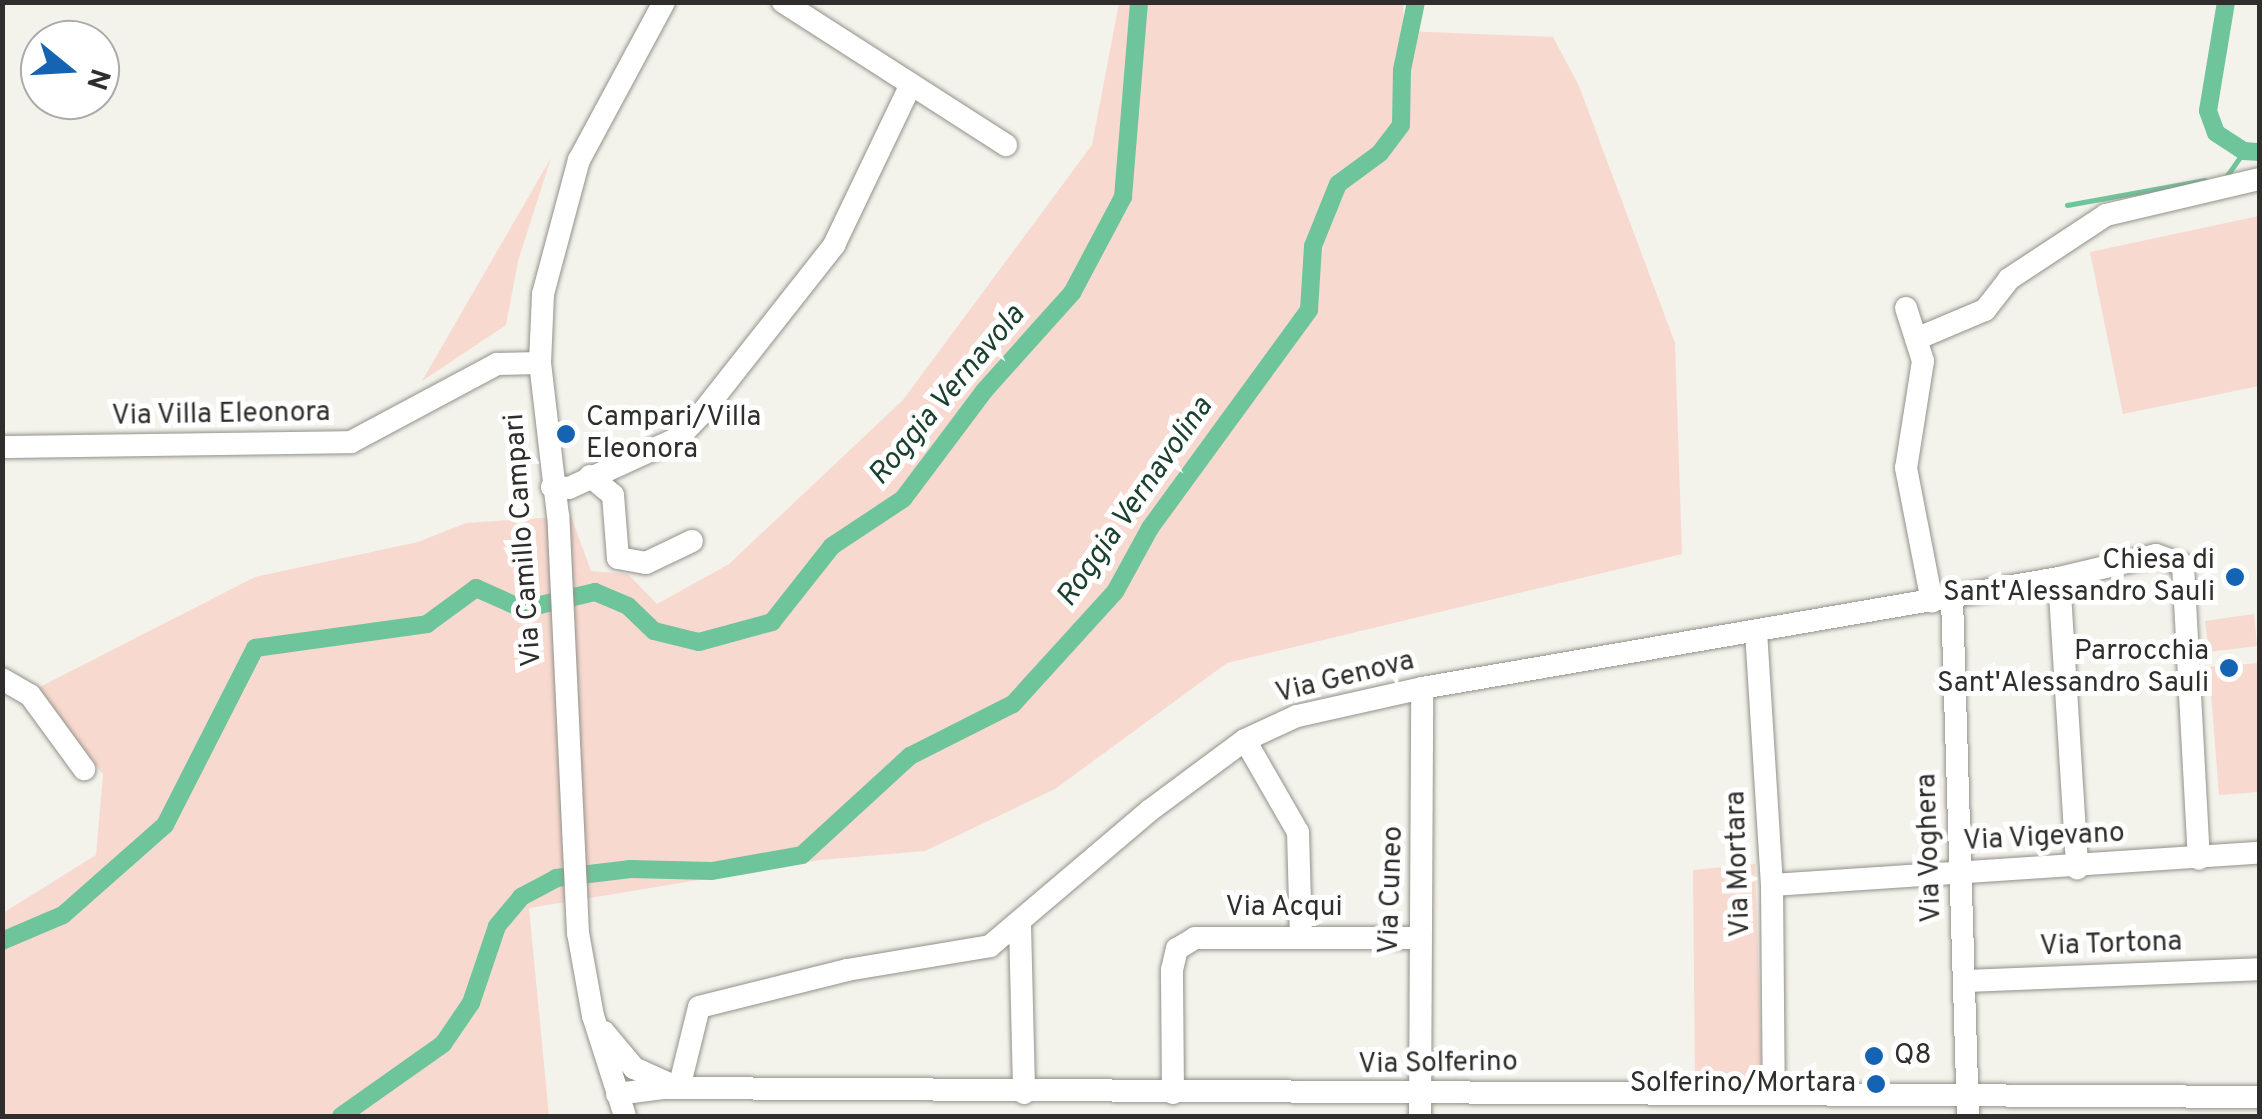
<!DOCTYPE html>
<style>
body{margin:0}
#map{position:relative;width:2262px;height:1119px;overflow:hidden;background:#f3f2eb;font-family:Overpass,sans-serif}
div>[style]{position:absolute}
.green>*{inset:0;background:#f8d9cf}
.stream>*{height:5px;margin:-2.5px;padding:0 2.5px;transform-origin:2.5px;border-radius:2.5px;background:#6fc59b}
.canal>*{height:18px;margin:-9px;padding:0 9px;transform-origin:9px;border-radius:9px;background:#6fc59b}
.roads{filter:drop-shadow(0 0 2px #92918a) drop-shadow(0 0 2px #92918a)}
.minor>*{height:22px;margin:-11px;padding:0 11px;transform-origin:11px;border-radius:11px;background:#fff}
.dots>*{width:28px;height:28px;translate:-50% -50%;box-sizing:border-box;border:5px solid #fff;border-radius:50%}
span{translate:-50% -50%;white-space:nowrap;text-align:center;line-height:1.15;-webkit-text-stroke:10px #fff;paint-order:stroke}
.street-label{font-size:28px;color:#2f2e2c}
.poi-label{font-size:28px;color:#2f2e2c}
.left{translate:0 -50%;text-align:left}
.right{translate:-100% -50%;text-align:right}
.water-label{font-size:30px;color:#1a402e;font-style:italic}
.frame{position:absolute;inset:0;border:5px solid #2f2e2c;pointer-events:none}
.north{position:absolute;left:20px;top:20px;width:100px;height:100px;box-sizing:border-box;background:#fff;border:2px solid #acabab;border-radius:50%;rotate:108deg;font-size:28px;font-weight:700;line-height:40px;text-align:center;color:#2f2e2c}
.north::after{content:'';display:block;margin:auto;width:35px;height:45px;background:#1564b3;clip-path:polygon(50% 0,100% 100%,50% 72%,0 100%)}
</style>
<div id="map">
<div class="green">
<i style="clip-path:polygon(1119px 3px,1403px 3px,1404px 31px,1553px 37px,1579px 86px,1675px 343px,1682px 554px,1227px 663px,1055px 789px,925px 851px,820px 860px,529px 908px,549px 1116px,3px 1116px,3px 913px,96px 855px,103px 774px,36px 689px,255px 577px,418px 542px,466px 523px,571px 516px,591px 571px,628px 574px,657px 604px,729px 564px,903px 400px,1092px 145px)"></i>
<i style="clip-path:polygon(551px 158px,518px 261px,506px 325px,422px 381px)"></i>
<i style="clip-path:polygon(2259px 216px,2259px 386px,2123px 414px,2090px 252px)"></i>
<i style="clip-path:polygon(2254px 614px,2257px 646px,2209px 652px,2205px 621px)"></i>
<i style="clip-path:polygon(2259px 663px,2259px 792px,2219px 795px,2209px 667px)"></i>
<i style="clip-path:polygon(1755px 864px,1762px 1076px,1695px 1077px,1693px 870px)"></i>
</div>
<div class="stream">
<i style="left:2226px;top:177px;width:32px;rotate:-55deg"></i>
<i style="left:2067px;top:205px;width:140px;rotate:-10.3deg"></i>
</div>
<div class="canal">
<i style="left:2226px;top:2px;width:110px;rotate:99.4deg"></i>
<i style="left:2208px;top:111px;width:23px;rotate:70deg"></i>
<i style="left:2216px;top:133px;width:33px;rotate:33deg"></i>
<i style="left:2244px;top:151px;width:16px;rotate:4deg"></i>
<i style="left:2px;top:941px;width:66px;rotate:-23.1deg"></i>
<i style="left:63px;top:915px;width:136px;rotate:-41.4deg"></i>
<i style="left:165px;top:825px;width:199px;rotate:-63deg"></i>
<i style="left:255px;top:648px;width:174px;rotate:-7.9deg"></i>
<i style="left:427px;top:624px;width:61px;rotate:-36.3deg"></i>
<i style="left:476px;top:588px;width:51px;rotate:24.1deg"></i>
<i style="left:523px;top:609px;width:74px;rotate:-13.3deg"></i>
<i style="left:595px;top:592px;width:36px;rotate:23deg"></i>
<i style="left:628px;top:606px;width:36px;rotate:44deg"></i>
<i style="left:654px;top:631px;width:46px;rotate:13.7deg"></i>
<i style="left:699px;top:642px;width:76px;rotate:-15.3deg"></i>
<i style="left:772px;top:622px;width:97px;rotate:-51.7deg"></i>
<i style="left:832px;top:546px;width:85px;rotate:-33.5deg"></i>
<i style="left:903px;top:499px;width:135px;rotate:-53.1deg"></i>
<i style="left:984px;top:391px;width:132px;rotate:-48.1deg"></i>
<i style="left:1072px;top:293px;width:109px;rotate:-62deg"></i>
<i style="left:1123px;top:197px;width:196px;rotate:-85.3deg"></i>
<i style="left:341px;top:1116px;width:125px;rotate:-35.2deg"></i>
<i style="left:443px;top:1044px;width:50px;rotate:-55.7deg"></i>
<i style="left:471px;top:1003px;width:81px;rotate:-71.3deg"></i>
<i style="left:497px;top:926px;width:38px;rotate:-50deg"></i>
<i style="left:521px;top:897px;width:40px;rotate:-28deg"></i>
<i style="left:556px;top:878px;width:75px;rotate:-6.9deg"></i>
<i style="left:630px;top:869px;width:82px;rotate:1.4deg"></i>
<i style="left:712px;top:871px;width:91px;rotate:-10.1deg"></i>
<i style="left:802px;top:855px;width:147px;rotate:-42.5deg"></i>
<i style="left:910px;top:756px;width:115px;rotate:-26.8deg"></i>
<i style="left:1013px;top:704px;width:151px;rotate:-47.7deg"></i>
<i style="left:1115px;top:592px;width:73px;rotate:-61.3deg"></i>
<i style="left:1150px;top:528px;width:270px;rotate:-53.9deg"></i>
<i style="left:1309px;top:310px;width:64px;rotate:-86.4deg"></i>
<i style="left:1313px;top:246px;width:67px;rotate:-68deg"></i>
<i style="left:1338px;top:184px;width:52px;rotate:-36.4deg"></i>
<i style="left:1380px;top:153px;width:35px;rotate:-53deg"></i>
<i style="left:1401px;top:125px;width:55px;rotate:-89deg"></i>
<i style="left:1402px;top:70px;width:69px;rotate:-78.4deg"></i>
</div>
<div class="roads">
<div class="minor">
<i style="left:783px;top:2px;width:265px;rotate:32.7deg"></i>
<i style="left:1906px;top:308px;width:56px;rotate:72.2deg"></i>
<i style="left:1923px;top:361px;width:108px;rotate:99deg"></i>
<i style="left:1906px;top:468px;width:136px;rotate:79deg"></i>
<i style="left:1916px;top:339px;width:75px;rotate:-22.8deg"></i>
<i style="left:1985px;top:310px;width:39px;rotate:-52deg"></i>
<i style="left:2009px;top:279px;width:116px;rotate:-33.4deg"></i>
<i style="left:2106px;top:215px;width:158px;rotate:-13.2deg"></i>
<i style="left:2px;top:447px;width:349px;rotate:-0.8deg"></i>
<i style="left:351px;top:442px;width:166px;rotate:-28.1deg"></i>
<i style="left:497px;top:364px;width:43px;rotate:-1.3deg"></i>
<i style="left:590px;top:476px;width:30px;rotate:40deg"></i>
<i style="left:613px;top:495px;width:63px;rotate:85.5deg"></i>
<i style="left:618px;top:558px;width:28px;rotate:10deg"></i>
<i style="left:646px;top:563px;width:51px;rotate:-25.6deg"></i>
<i style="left:552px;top:487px;width:17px;rotate:3deg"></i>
<i style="left:569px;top:488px;width:120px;rotate:-24.6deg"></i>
<i style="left:678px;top:438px;width:35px;rotate:-46deg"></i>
<i style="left:702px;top:413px;width:214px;rotate:-51.8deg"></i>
<i style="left:834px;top:245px;width:178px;rotate:-64.4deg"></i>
<i style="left:2059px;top:578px;width:291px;rotate:86.4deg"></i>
<i style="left:1952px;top:598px;width:518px;rotate:88.23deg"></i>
<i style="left:1756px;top:631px;width:255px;rotate:86.4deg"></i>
<i style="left:1772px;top:885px;width:209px;rotate:89.5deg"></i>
<i style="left:2px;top:679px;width:32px;rotate:30deg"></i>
<i style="left:30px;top:695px;width:92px;rotate:53.9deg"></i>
<i style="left:1245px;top:740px;width:106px;rotate:60.1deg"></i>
<i style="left:1298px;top:832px;width:105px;rotate:88.4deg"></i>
<i style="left:1772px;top:885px;width:489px;rotate:-3.8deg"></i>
<i style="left:1020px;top:925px;width:168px;rotate:88.6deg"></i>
<i style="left:1965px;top:981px;width:295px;rotate:-2.3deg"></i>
<i style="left:604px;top:1032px;width:47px;rotate:50.2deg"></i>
<i style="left:634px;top:1068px;width:46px;rotate:24.3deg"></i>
<i style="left:679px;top:1088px;width:83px;rotate:-76.1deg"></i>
<i style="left:699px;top:1007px;width:153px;rotate:-14deg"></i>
<i style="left:847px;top:970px;width:145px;rotate:-9.5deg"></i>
<i style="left:990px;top:946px;width:209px;rotate:-40.3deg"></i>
<i style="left:1149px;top:811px;width:119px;rotate:-36.5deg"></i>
<i style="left:1245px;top:740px;width:57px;rotate:-24.8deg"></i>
<i style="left:1297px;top:716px;width:128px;rotate:-12.6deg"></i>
<i style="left:1422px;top:688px;width:646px;rotate:-9.8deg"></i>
<i style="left:2059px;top:578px;width:100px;rotate:-13.3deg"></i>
<i style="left:2156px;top:555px;width:29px;rotate:20deg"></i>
<i style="left:2183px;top:565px;width:294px;rotate:86.9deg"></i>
<i style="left:1173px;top:1093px;width:123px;rotate:-90.5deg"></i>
<i style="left:1172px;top:970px;width:22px;rotate:-77deg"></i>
<i style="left:1177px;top:949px;width:21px;rotate:-31deg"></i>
<i style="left:1195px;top:938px;width:223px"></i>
<i style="left:617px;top:1094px;width:46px;rotate:-7.4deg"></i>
<i style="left:663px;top:1088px;width:1597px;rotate:0.32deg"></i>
<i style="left:625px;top:1116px;width:105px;rotate:-107.7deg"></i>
<i style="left:593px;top:1016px;width:84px;rotate:-100.2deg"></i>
<i style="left:578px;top:933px;width:417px;rotate:-92.7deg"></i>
<i style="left:558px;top:516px;width:154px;rotate:-96.7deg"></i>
<i style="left:540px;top:363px;width:69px;rotate:-87.5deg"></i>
<i style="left:543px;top:294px;width:139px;rotate:-75deg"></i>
<i style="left:579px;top:160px;width:179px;rotate:-61.7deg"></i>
<i style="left:1420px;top:1116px;width:428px;rotate:-89.7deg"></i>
</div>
</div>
<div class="dots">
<i style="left:566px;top:434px;background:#1564b3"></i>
<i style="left:2235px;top:577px;background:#1564b3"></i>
<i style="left:2229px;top:668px;background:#1564b3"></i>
<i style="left:1874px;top:1056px;background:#1564b3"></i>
<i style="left:1876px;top:1084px;background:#1564b3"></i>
</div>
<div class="street-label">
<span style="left:221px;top:415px;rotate:-1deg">Via Villa Eleonora</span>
<span style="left:524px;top:540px;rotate:-94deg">Via Camillo Campari</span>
<span style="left:1345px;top:678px;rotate:-14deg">Via Genova</span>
<span style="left:2044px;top:838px;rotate:-3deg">Via Vigevano</span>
<span style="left:1930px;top:848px;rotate:-92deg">Via Voghera</span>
<span style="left:1739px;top:864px;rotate:-92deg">Via Mortara</span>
<span style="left:1392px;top:890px;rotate:-88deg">Via Cuneo</span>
<span style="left:1284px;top:908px">Via Acqui</span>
<span style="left:2111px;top:945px;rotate:-2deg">Via Tortona</span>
<span style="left:1438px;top:1064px;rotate:-1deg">Via Solferino</span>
</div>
<div class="poi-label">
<span class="left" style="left:586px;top:434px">Campari/Villa<br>Eleonora</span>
<span class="right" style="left:2215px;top:577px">Chiesa di<br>Sant'Alessandro Sauli</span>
<span class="right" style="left:2209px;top:668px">Parrocchia<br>Sant'Alessandro Sauli</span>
<span class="left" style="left:1894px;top:1056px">Q8</span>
<span class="right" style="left:1856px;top:1084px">Solferino/Mortara</span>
</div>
<div class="water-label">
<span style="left:948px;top:396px;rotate:-50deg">Roggia Vernavola</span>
<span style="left:1136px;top:503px;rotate:-55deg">Roggia Vernavolina</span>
</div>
<div class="frame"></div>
<div class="north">N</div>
</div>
